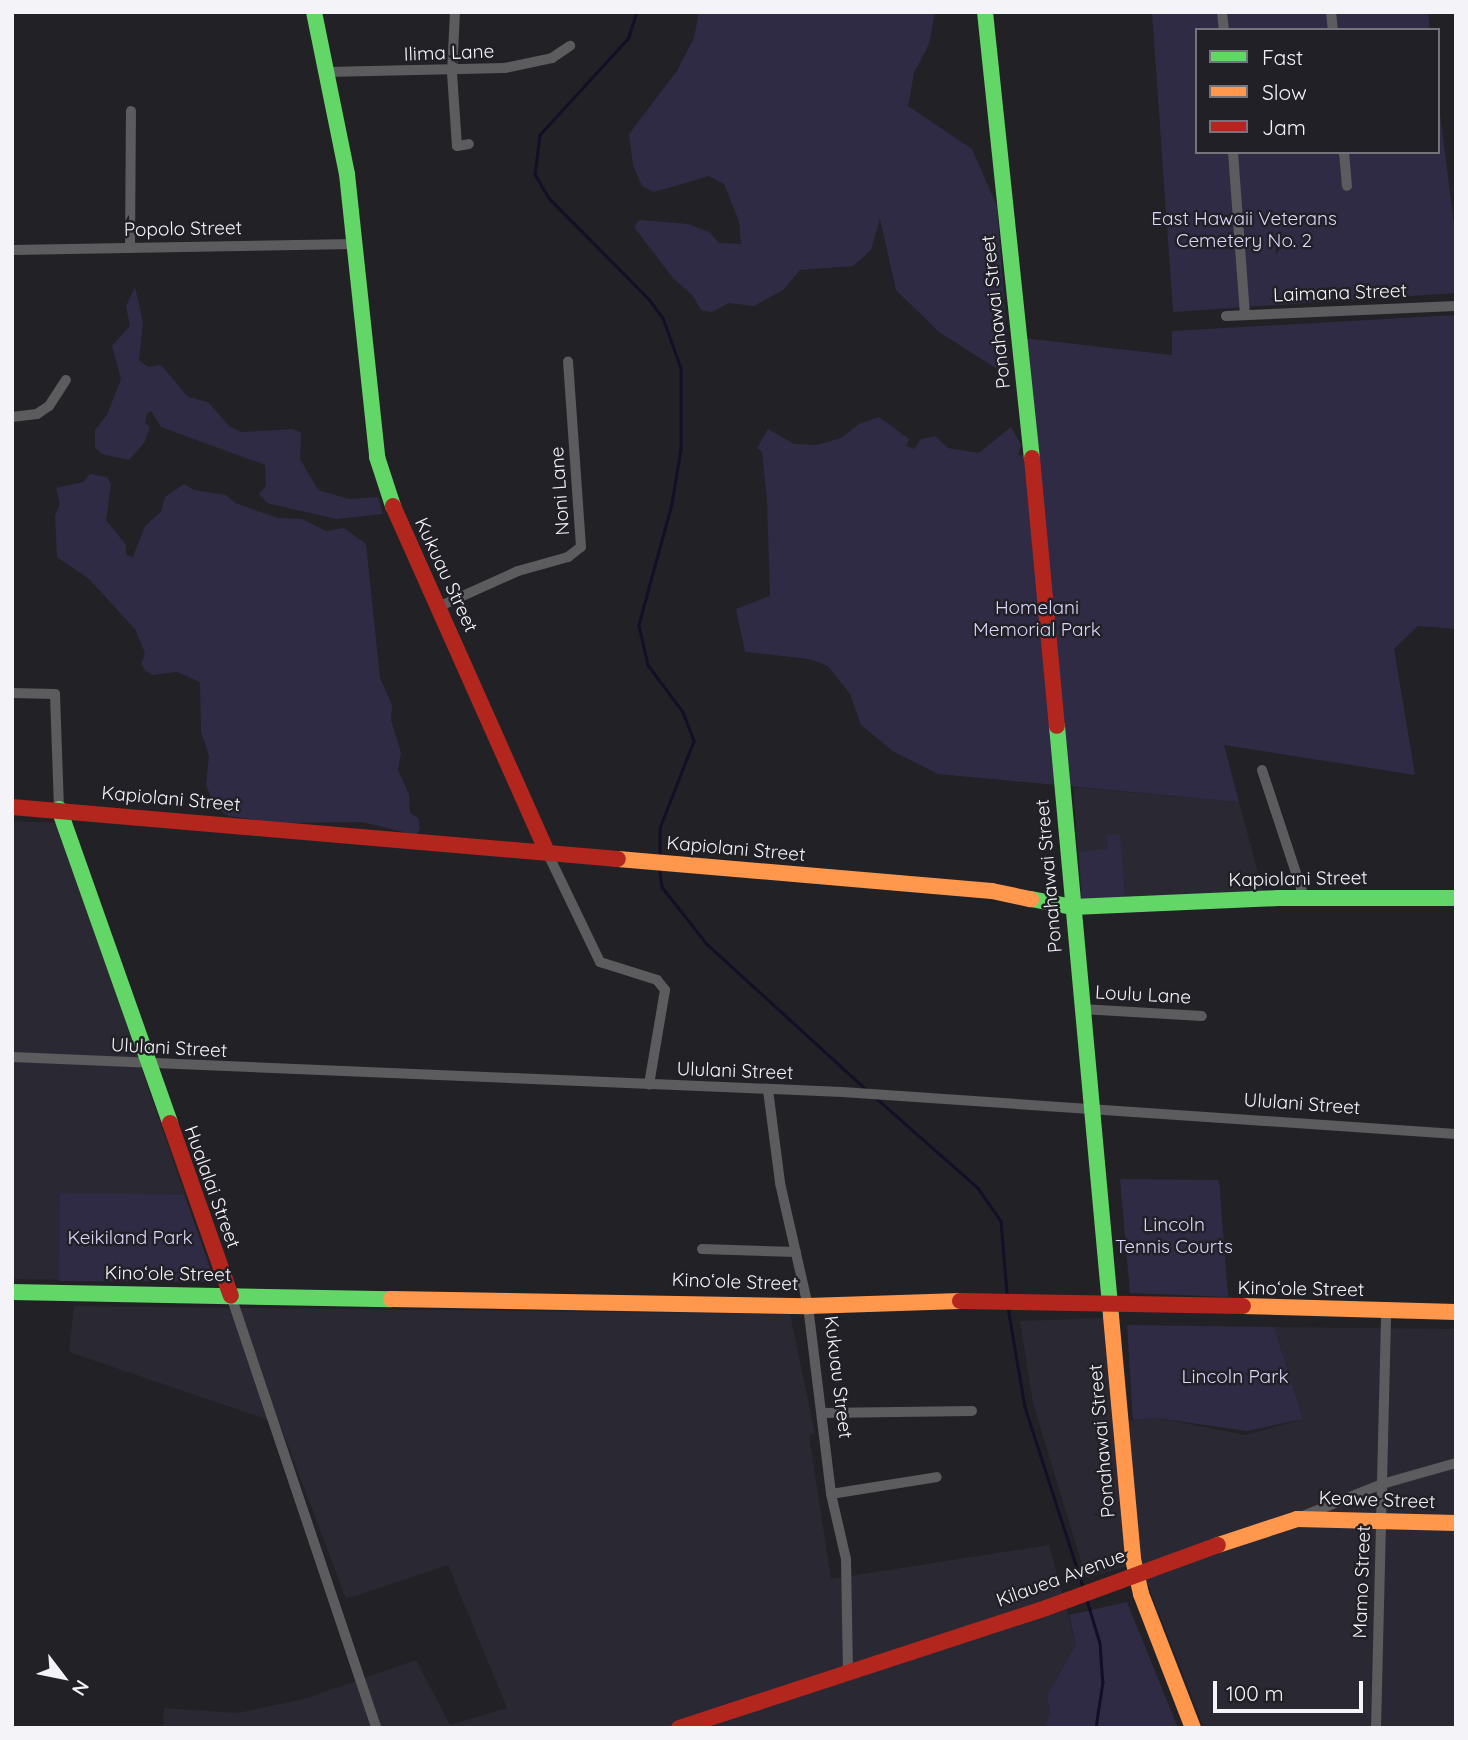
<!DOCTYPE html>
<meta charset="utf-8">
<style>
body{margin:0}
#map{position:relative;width:1468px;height:1740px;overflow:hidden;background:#222126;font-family:Quicksand,sans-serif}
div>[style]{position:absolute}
.built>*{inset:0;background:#2a2833}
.green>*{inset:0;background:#302b45}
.stream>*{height:2.5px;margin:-1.25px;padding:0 1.25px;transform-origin:1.25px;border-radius:1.25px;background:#140e27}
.street>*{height:10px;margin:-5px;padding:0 5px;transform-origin:5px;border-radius:5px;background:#5c5b5e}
.fast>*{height:16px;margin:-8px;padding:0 8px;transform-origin:8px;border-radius:8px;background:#63d668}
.slow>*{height:16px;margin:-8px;padding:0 8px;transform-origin:8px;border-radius:8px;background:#ff974d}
.jam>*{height:16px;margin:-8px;padding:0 8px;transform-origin:8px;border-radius:8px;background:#b3261e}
span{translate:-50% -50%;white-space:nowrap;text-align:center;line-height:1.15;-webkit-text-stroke:5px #212027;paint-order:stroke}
.street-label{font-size:19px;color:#f4f3f8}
.park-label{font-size:19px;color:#dcd6fb}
.frame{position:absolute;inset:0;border:14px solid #f4f3f8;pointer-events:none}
.legend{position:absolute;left:1195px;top:28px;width:245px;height:126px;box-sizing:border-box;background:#212027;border:2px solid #75747b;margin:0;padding:9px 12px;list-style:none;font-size:21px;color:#f4f3f8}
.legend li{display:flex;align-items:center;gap:14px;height:35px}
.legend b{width:35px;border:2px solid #75747b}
.north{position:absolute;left:28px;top:1642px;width:70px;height:70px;-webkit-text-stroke:5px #212027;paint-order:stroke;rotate:122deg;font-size:19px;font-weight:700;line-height:28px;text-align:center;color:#f4f3f8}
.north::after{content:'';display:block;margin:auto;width:24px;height:32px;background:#f4f3f8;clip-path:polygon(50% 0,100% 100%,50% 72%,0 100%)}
.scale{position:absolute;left:1213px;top:1681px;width:150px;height:32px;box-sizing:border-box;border:4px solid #f4f3f8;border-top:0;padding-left:9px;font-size:21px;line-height:24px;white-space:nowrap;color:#f4f3f8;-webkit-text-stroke:5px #212027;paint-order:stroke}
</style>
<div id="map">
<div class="built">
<i style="clip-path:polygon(1073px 787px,1239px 802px,1264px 895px,1082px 904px)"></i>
<i style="clip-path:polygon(12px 821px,57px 823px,215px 1282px,12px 1279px)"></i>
<i style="clip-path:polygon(74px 1306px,790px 1314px,815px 1434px,809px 1435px,831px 1579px,1049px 1545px,1076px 1644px,1047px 1696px,1052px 1714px,1044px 1728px,163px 1728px,164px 1708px,238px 1713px,304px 1699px,416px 1660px,450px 1725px,507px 1708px,448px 1565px,346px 1599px,280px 1424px,69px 1352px)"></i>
<i style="clip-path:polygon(1105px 1318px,1113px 1422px,1157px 1418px,1246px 1435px,1303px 1419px,1274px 1327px,1456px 1329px,1456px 1728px,1204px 1728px,1139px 1563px,1086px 1578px,1033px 1403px,1020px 1321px)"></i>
</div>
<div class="green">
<i style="clip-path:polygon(699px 12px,935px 12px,929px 44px,914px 73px,908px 106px,972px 149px,997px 206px,1010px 377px,939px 332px,896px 290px,880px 219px,871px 250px,853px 266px,800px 270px,783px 290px,754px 306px,729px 303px,712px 312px,701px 310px,693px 296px,673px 278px,634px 227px,639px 220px,688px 224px,709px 232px,719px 243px,741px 244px,739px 221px,724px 184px,709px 176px,654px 192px,642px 186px,633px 165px,629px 134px,677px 71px,694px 38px)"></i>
<i style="clip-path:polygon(1152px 12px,1428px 12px,1430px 30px,1197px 30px,1197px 152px,1438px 152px,1438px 98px,1456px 240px,1456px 293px,1173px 312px)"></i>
<i style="clip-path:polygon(135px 287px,143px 323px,139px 360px,148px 367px,161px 365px,188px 397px,208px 402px,229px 426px,241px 432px,293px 429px,301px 433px,300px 459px,318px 490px,349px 499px,378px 497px,383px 514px,336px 519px,267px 503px,259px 494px,266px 486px,265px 465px,161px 427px,151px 411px,147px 413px,145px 423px,150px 427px,144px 443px,129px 460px,102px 454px,95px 447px,95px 430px,107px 415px,121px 379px,112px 346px,130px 326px,126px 306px)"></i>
<i style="clip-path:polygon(1456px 315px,1456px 629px,1418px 626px,1394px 649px,1415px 775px,1224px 745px,1239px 802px,938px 774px,894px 752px,861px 725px,850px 694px,828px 666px,809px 659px,745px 652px,736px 609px,770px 596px,767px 500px,762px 452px,757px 448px,768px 429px,794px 444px,817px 445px,841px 438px,859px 424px,879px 417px,909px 439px,906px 446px,914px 449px,921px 439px,935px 436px,948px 448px,979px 453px,1011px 427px,1021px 445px,1018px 455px,1037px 456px,1022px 338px,1172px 355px,1172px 331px)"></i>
<i style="clip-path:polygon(90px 474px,107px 477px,111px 484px,106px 520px,126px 545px,126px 555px,133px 557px,145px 526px,161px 512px,165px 497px,184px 484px,194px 490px,226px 495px,235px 503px,278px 518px,302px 519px,326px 531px,344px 528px,366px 544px,380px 678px,392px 705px,391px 720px,401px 753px,398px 770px,409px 794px,410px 813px,418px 818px,420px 829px,416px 835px,362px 822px,281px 823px,228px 816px,215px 807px,206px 785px,209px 756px,201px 731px,200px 682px,177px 672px,152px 675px,145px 670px,141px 664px,145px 653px,135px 629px,89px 579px,57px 557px,55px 515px,60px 504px,56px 488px,83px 482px)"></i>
<i style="clip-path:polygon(1120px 834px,1125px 901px,1082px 904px,1079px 852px,1108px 849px,1107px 835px)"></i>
<i style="clip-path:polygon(1120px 1179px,1219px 1180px,1228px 1297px,1130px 1293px)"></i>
<i style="clip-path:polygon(60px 1193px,184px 1195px,215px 1282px,59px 1281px)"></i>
<i style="clip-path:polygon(1127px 1325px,1274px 1327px,1303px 1419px,1247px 1431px,1157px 1418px,1133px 1420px)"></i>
<i style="clip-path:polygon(1127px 1602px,1178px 1728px,1044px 1728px,1051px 1714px,1047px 1696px,1076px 1644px,1069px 1615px)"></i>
</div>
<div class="stream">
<i style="left:637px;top:12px;width:28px;rotate:108deg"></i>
<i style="left:628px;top:39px;width:130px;rotate:132.5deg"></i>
<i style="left:540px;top:135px;width:39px;rotate:97deg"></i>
<i style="left:535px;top:174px;width:28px;rotate:60deg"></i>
<i style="left:549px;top:198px;width:142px;rotate:45.3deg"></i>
<i style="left:649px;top:299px;width:24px;rotate:54deg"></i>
<i style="left:663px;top:318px;width:53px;rotate:70.2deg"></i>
<i style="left:681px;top:368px;width:81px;rotate:90deg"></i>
<i style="left:681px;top:449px;width:56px;rotate:99.3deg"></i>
<i style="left:672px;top:504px;width:125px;rotate:105.3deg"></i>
<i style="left:639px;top:625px;width:41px;rotate:77.3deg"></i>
<i style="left:648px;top:665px;width:59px;rotate:53.3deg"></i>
<i style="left:683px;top:712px;width:31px;rotate:69deg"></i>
<i style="left:694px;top:741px;width:93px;rotate:111.3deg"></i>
<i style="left:660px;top:828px;width:29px;rotate:90deg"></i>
<i style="left:659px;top:867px;width:20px;rotate:81deg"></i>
<i style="left:662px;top:887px;width:73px;rotate:51.7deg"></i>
<i style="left:707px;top:944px;width:215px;rotate:42.4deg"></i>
<i style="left:876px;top:1098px;width:136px;rotate:41.4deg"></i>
<i style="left:978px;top:1188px;width:40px;rotate:55.1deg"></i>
<i style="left:1001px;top:1221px;width:72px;rotate:85.2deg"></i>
<i style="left:1008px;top:1307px;width:101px;rotate:80.4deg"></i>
<i style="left:1025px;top:1407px;width:189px;rotate:72.1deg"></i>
<i style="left:1086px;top:1597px;width:48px;rotate:73.1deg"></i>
<i style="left:1100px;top:1643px;width:39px;rotate:86deg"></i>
<i style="left:1103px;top:1682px;width:47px;rotate:98.7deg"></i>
</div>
<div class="street">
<i style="left:455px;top:12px;width:61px;rotate:92.8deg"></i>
<i style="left:452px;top:73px;width:73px;rotate:86.1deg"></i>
<i style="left:457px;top:146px;width:12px;rotate:-9deg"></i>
<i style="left:1222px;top:12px;width:18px;rotate:84deg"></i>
<i style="left:1331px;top:12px;width:18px;rotate:84deg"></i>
<i style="left:326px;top:72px;width:179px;rotate:-1.3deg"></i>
<i style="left:505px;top:68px;width:48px;rotate:-12deg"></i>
<i style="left:552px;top:58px;width:22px;rotate:-34deg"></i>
<i style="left:1233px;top:152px;width:163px;rotate:85.8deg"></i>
<i style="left:1344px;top:152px;width:34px;rotate:85deg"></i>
<i style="left:130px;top:248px;width:137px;rotate:-89.6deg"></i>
<i style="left:12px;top:250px;width:342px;rotate:-1deg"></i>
<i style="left:1226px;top:316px;width:230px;rotate:-2.5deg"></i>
<i style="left:12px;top:417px;width:25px;rotate:-7deg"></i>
<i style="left:37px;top:414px;width:14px;rotate:-34deg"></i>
<i style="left:49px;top:406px;width:31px;rotate:-57deg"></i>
<i style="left:438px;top:607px;width:88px;rotate:-24.2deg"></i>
<i style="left:518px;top:571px;width:52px;rotate:-15.6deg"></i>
<i style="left:568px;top:557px;width:16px;rotate:-38deg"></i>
<i style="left:581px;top:547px;width:186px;rotate:-94deg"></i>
<i style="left:12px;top:693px;width:43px;rotate:1.3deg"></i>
<i style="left:55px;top:694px;width:115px;rotate:88deg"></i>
<i style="left:1262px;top:770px;width:137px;rotate:71.7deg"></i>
<i style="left:547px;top:852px;width:122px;rotate:64.3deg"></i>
<i style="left:600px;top:962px;width:60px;rotate:17.5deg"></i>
<i style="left:657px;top:980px;width:13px;rotate:51deg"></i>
<i style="left:665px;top:990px;width:96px;rotate:99.6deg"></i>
<i style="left:1081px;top:1009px;width:121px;rotate:3.3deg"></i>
<i style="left:12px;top:1057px;width:831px;rotate:2.41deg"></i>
<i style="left:842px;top:1092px;width:615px;rotate:3.91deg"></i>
<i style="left:768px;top:1090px;width:94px;rotate:82.6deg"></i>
<i style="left:780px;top:1183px;width:126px;rotate:77.2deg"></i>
<i style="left:808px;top:1306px;width:189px;rotate:83deg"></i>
<i style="left:831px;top:1494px;width:67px;rotate:77deg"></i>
<i style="left:846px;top:1559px;width:113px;rotate:89deg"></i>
<i style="left:702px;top:1249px;width:94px;rotate:1.8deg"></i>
<i style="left:231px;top:1296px;width:456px;rotate:71.4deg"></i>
<i style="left:822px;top:1413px;width:150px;rotate:-0.8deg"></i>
<i style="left:831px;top:1494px;width:107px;rotate:-9.1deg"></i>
<i style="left:1303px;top:1516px;width:85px;rotate:-22.1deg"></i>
<i style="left:1382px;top:1484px;width:77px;rotate:-15.8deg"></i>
<i style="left:1376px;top:1728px;width:417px;rotate:-88.6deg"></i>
</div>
<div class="fast">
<i style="left:314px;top:12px;width:165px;rotate:78.5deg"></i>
<i style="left:347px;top:174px;width:285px;rotate:83.9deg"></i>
<i style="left:377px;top:457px;width:52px;rotate:71.9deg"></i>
<i style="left:985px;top:12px;width:448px;rotate:84deg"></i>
<i style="left:1057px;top:726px;width:592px;rotate:84.77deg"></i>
<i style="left:59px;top:809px;width:333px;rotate:70.5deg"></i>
<i style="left:1031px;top:899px;width:43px;rotate:10.8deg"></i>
<i style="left:1073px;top:907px;width:205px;rotate:-2.5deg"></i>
<i style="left:1278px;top:898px;width:178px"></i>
<i style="left:12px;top:1292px;width:379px;rotate:1.1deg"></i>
</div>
<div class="slow">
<i style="left:618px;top:859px;width:375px;rotate:4.9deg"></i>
<i style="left:992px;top:891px;width:40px;rotate:12deg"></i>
<i style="left:391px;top:1299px;width:417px;rotate:1deg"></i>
<i style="left:808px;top:1306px;width:152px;rotate:-1.9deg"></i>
<i style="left:1243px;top:1306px;width:213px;rotate:1.6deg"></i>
<i style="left:1111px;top:1316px;width:244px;rotate:84.8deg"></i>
<i style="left:1133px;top:1559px;width:36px;rotate:77deg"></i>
<i style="left:1141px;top:1594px;width:144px;rotate:68.8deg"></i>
<i style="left:1218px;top:1545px;width:83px;rotate:-18.2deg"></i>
<i style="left:1297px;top:1519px;width:159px;rotate:1.4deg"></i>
</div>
<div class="jam">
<i style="left:1032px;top:458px;width:269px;rotate:84.7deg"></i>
<i style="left:393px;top:506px;width:379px;rotate:66deg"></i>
<i style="left:12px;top:807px;width:608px;rotate:4.9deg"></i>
<i style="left:170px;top:1123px;width:183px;rotate:70.6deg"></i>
<i style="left:960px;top:1301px;width:283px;rotate:1deg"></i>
<i style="left:679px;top:1728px;width:386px;rotate:-18.1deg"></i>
<i style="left:1046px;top:1608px;width:183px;rotate:-20.1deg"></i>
</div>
<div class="street-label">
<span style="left:449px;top:53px;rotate:-2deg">Ilima Lane</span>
<span style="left:183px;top:229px;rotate:-1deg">Popolo Street</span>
<span style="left:1340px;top:293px;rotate:-2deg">Laimana Street</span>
<span style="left:996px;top:312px;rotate:-96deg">Ponahawai Street</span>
<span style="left:560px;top:491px;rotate:-94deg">Noni Lane</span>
<span style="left:446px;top:575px;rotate:65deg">Kukuau Street</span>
<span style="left:171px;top:799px;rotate:5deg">Kapiolani Street</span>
<span style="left:736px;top:849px;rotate:5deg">Kapiolani Street</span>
<span style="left:1049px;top:876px;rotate:-95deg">Ponahawai Street</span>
<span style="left:1298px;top:879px;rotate:-1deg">Kapiolani Street</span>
<span style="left:1143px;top:995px;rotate:3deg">Loulu Lane</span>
<span style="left:169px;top:1048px;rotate:3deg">Ululani Street</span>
<span style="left:735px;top:1071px;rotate:2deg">Ululani Street</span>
<span style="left:1302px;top:1104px;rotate:4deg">Ululani Street</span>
<span style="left:212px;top:1187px;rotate:70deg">Hualalai Street</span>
<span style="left:168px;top:1274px;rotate:1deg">Kinoʻole Street</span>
<span style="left:735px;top:1282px;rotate:2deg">Kinoʻole Street</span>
<span style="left:1301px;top:1289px;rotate:1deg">Kinoʻole Street</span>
<span style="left:838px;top:1377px;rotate:83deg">Kukuau Street</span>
<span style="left:1102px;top:1441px;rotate:-95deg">Ponahawai Street</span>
<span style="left:1377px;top:1500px;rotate:2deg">Keawe Street</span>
<span style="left:1061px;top:1578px;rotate:-20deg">Kilauea Avenue</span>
<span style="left:1362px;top:1582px;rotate:-88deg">Mamo Street</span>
</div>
<div class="park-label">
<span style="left:1244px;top:230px">East Hawaii Veterans<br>Cemetery No. 2</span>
<span style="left:1037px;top:619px">Homelani<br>Memorial Park</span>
<span style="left:1174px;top:1236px">Lincoln<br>Tennis Courts</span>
<span style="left:130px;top:1238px">Keikiland Park</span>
<span style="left:1235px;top:1377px">Lincoln Park</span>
</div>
<div class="frame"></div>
<ul class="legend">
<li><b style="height:9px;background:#63d668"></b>Fast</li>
<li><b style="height:9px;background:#ff974d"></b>Slow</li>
<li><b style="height:9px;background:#b3261e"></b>Jam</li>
</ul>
<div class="north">N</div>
<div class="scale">100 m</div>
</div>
